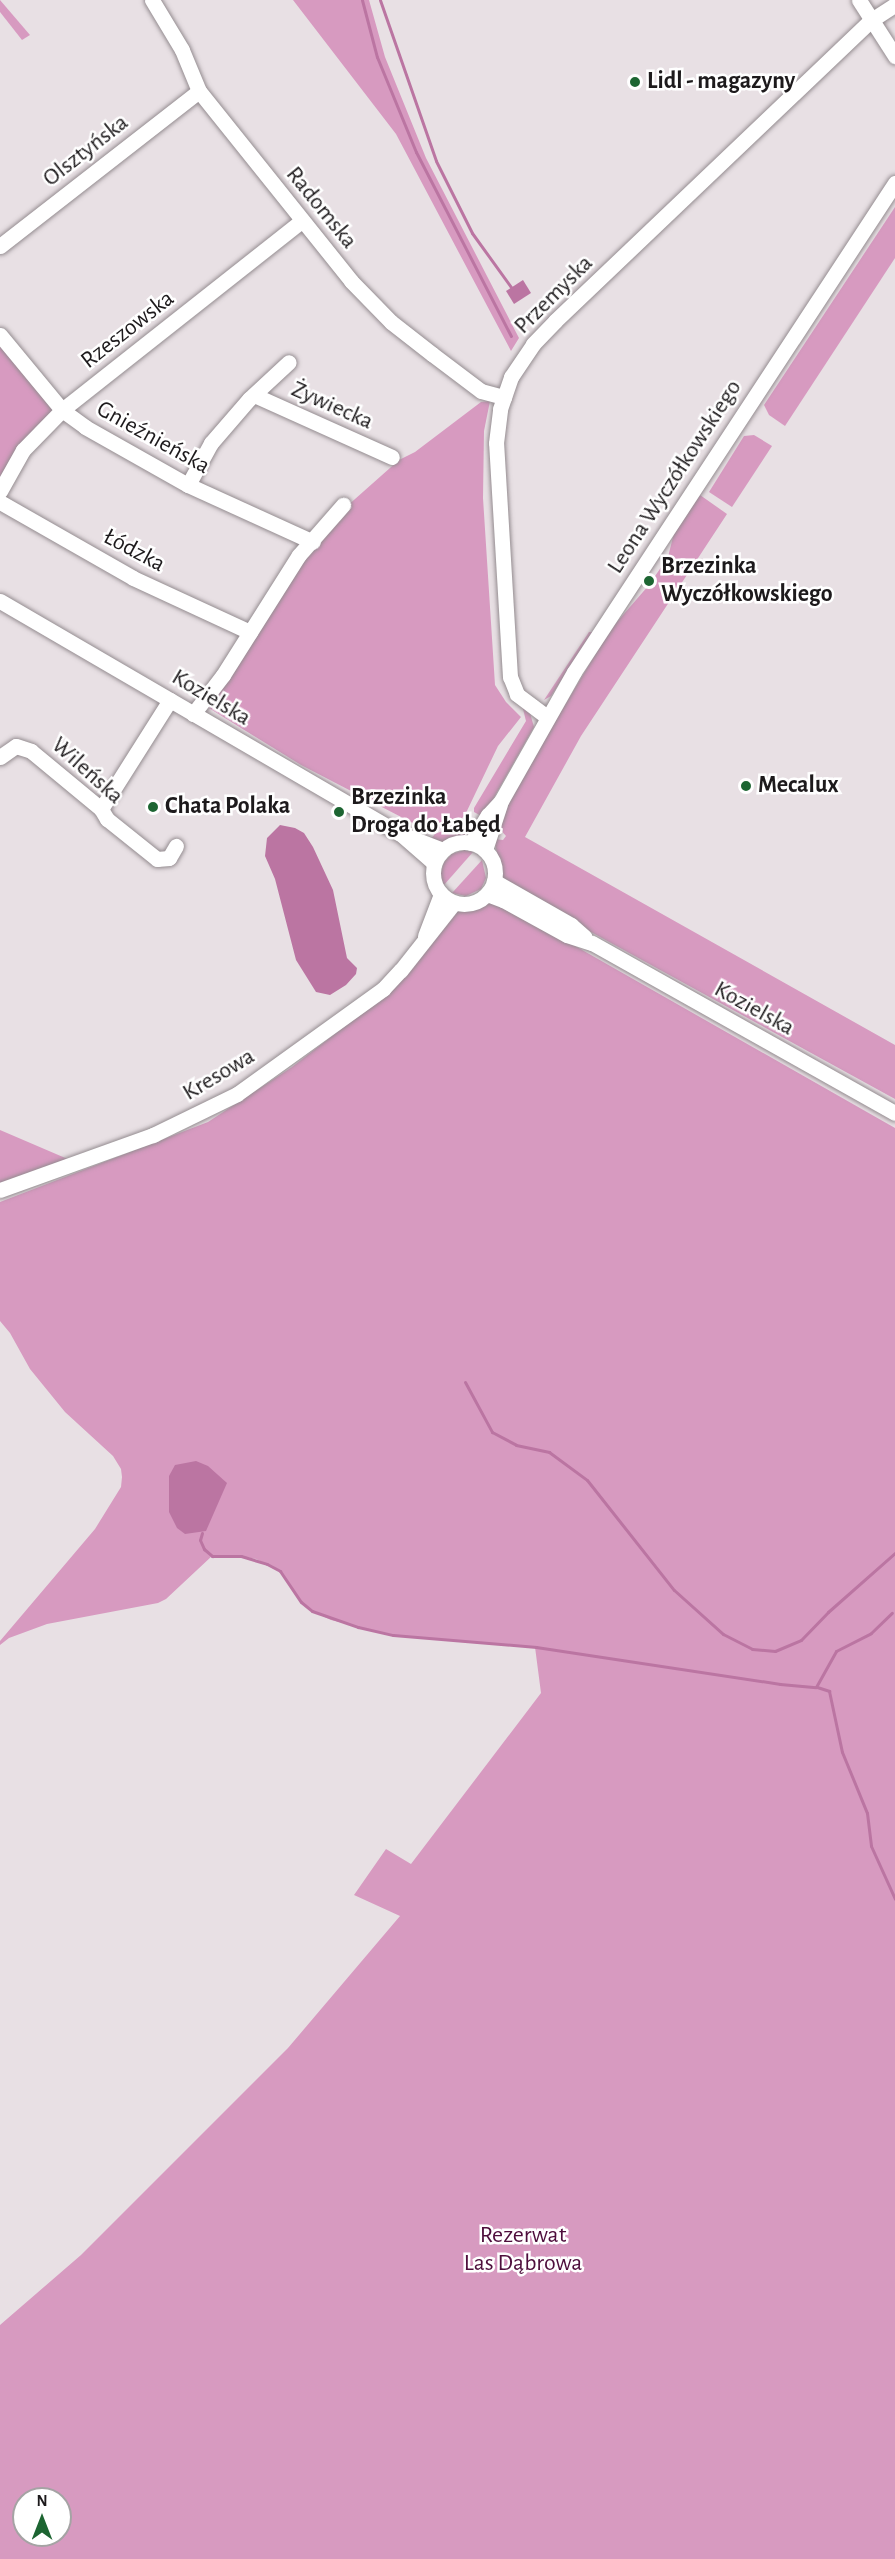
<!DOCTYPE html>
<meta charset="utf-8">
<style>
body{margin:0}
#map{position:relative;width:895px;height:2559px;overflow:hidden;background:#e8e0e4;font-family:"Alegreya Sans",sans-serif}
div>[style]{position:absolute}
.green>*{inset:0;background:#d79ac0}
.water>*{inset:0;background:#bb75a2}
.stream>*{height:3px;margin:-1.5px;padding:0 1.5px;transform-origin:1.5px;border-radius:1.5px;background:#bb75a2}
.roads{filter:drop-shadow(0 0 2px #948c90) drop-shadow(0 0 2px #948c90)}
.minor>*{height:15px;margin:-7.5px;padding:0 7.5px;transform-origin:7.5px;border-radius:7.5px;background:#fff}
.minor>.ring{margin:-7.5px;padding:0;box-sizing:content-box;background:none;border:15px solid #fff;border-radius:50%}
.dots>*{width:16px;height:16px;translate:-50% -50%;box-sizing:border-box;border:3px solid #fff;border-radius:50%}
span{translate:-50% -50%;white-space:nowrap;text-align:center;line-height:1.15;-webkit-text-stroke:5px #fff;paint-order:stroke}
.poi-label{font-size:24px;color:#1d1a1c;font-weight:700}
.left{translate:0 -50%;text-align:left}
.street-label{font-size:24px;color:#1d1a1c}
.park-label{font-size:24px;color:#4e0e3c}
.north{position:absolute;left:12px;top:2487px;width:60px;height:60px;box-sizing:border-box;background:#fff;border:2px solid #a5a3a4;border-radius:50%;rotate:0deg;font-size:16px;font-weight:700;line-height:24px;text-align:center;color:#1d1a1c}
.north::after{content:'';display:block;margin:auto;width:21px;height:27px;background:#1d6532;clip-path:polygon(50% 0,100% 100%,50% 72%,0 100%)}
</style>
<div id="map">
<div class="green">
<i style="clip-path:polygon(0 0,30px 35px,22px 40px,0 12px)"></i>
<i style="clip-path:polygon(293px 0,369px 0,385px 57px,426px 158px,519px 338px,511px 351px,396px 134px)"></i>
<i style="clip-path:polygon(895px 207px,895px 258px,785px 426px,769px 415px,764px 405px)"></i>
<i style="clip-path:polygon(0 343px,53px 411px,0 478px)"></i>
<i style="clip-path:polygon(490px 401px,484px 431px,483px 498px,495px 685px,506px 702px,521px 717px,498px 746px,465px 815px,459px 821px,430px 832px,301px 765px,204px 705px,300px 560px,346px 507px,399px 460px,415px 452px,481px 402px)"></i>
<i style="clip-path:polygon(754px 435px,772px 446px,732px 507px,709px 492px,744px 436px)"></i>
<i style="clip-path:polygon(700px 495px,727px 514px,581px 736px,525px 837px,895px 1045px,895px 1099px,509px 887px,502px 877px,494px 839px,503px 840px,506px 836px,498px 827px,521px 778px,610px 630px,649px 585px,668px 557px,674px 533px)"></i>
<i style="clip-path:polygon(589px 632px,593px 632px,551px 696px,544px 700px)"></i>
<i style="clip-path:polygon(522px 705px,530px 713px,534px 727px,483px 817px,474px 812px,474px 808px,526px 721px)"></i>
<i style="clip-path:polygon(468px 821px,476px 827px,469px 834px,444px 842px,430px 840px,435px 834px)"></i>
<i style="clip-path:polygon(464px 850px,473px 852px,444px 885px,440px 876px,444px 862px,452px 854px)"></i>
<i style="clip-path:polygon(482px 860px,486px 878px,481px 889px,466px 896px,452px 893px)"></i>
<i style="clip-path:polygon(evenodd,488px 903px,503px 905px,895px 1128px,895px 2559px,0 2559px,0 2325px,81px 2255px,288px 2048px,400px 1916px,354px 1895px,386px 1849px,411px 1864px,541px 1693px,535px 1647px,393px 1635px,331px 1620px,312px 1611px,301px 1602px,280px 1571px,256px 1559px,241px 1556px,212px 1556px,166px 1599px,158px 1603px,47px 1624px,9px 1638px,0 1645px,0 1641px,95px 1529px,121px 1487px,122px 1477px,121px 1469px,113px 1456px,65px 1412px,30px 1369px,10px 1333px,0 1321px,0 1202px,208px 1122px,292px 1067px,379px 1000px,456px 911px,488px 903px,24px 2499px,60px 2499px,60px 2535px,24px 2535px,24px 2499px)"></i>
<i style="clip-path:polygon(0 1130px,70px 1160px,0 1184px)"></i>
</div>
<div class="water">
<i style="clip-path:polygon(523px 280px,531px 293px,514px 304px,506px 291px)"></i>
<i style="clip-path:polygon(280px 825px,295px 828px,304px 833px,313px 847px,333px 890px,347px 958px,357px 968px,356px 974px,346px 985px,330px 995px,316px 992px,296px 960px,275px 879px,265px 856px,267px 838px)"></i>
<i style="clip-path:polygon(196px 1461px,208px 1466px,227px 1483px,206px 1531px,185px 1534px,177px 1528px,169px 1512px,169px 1476px,175px 1465px)"></i>
</div>
<div class="stream">
<i style="left:362px;top:0;width:59px;rotate:75.3deg"></i>
<i style="left:377px;top:57px;width:103px;rotate:67.7deg"></i>
<i style="left:416px;top:152px;width:207px;rotate:62.7deg"></i>
<i style="left:380px;top:0;width:170px;rotate:70.8deg"></i>
<i style="left:436px;top:161px;width:80px;rotate:63.4deg"></i>
<i style="left:472px;top:233px;width:67px;rotate:54.2deg"></i>
<i style="left:465px;top:1382px;width:57px;rotate:61.6deg"></i>
<i style="left:492px;top:1432px;width:27px;rotate:28deg"></i>
<i style="left:516px;top:1445px;width:34px;rotate:12deg"></i>
<i style="left:549px;top:1452px;width:47px;rotate:36.4deg"></i>
<i style="left:587px;top:1480px;width:140px;rotate:51.7deg"></i>
<i style="left:674px;top:1590px;width:66px;rotate:41.9deg"></i>
<i style="left:723px;top:1634px;width:33px;rotate:27deg"></i>
<i style="left:752px;top:1649px;width:23px;rotate:5deg"></i>
<i style="left:775px;top:1651px;width:28px;rotate:-23deg"></i>
<i style="left:801px;top:1640px;width:39px;rotate:-46deg"></i>
<i style="left:828px;top:1612px;width:89px;rotate:-41.4deg"></i>
<i style="left:202px;top:1533px;width:7px;rotate:106deg"></i>
<i style="left:200px;top:1540px;width:10px;rotate:66deg"></i>
<i style="left:204px;top:1549px;width:11px;rotate:41deg"></i>
<i style="left:212px;top:1556px;width:29px"></i>
<i style="left:241px;top:1556px;width:27px;rotate:17deg"></i>
<i style="left:267px;top:1564px;width:15px;rotate:28deg"></i>
<i style="left:280px;top:1571px;width:37px;rotate:56deg"></i>
<i style="left:301px;top:1602px;width:14px;rotate:39deg"></i>
<i style="left:312px;top:1611px;width:49px;rotate:19.2deg"></i>
<i style="left:358px;top:1627px;width:36px;rotate:13deg"></i>
<i style="left:393px;top:1635px;width:144px;rotate:4.8deg"></i>
<i style="left:536px;top:1647px;width:247px;rotate:8.6deg"></i>
<i style="left:780px;top:1684px;width:36px;rotate:5deg"></i>
<i style="left:816px;top:1687px;width:41px;rotate:-60.9deg"></i>
<i style="left:836px;top:1651px;width:39px;rotate:-27deg"></i>
<i style="left:871px;top:1633px;width:29px;rotate:-44deg"></i>
<i style="left:817px;top:1687px;width:13px;rotate:18deg"></i>
<i style="left:829px;top:1691px;width:62px;rotate:78deg"></i>
<i style="left:842px;top:1752px;width:66px;rotate:67.7deg"></i>
<i style="left:867px;top:1813px;width:33px;rotate:83deg"></i>
<i style="left:871px;top:1846px;width:58px;rotate:65.6deg"></i>
</div>
<div class="roads">
<div class="minor">
<i style="left:152px;top:0;width:58px;rotate:59deg"></i>
<i style="left:182px;top:50px;width:44px;rotate:67.5deg"></i>
<i style="left:199px;top:91px;width:243px;rotate:51.3deg"></i>
<i style="left:351px;top:281px;width:57px;rotate:45.7deg"></i>
<i style="left:391px;top:322px;width:52px;rotate:38deg"></i>
<i style="left:432px;top:354px;width:61px;rotate:37.1deg"></i>
<i style="left:481px;top:391px;width:24px;rotate:15deg"></i>
<i style="left:859px;top:0;width:67px;rotate:57.3deg"></i>
<i style="left:0;top:246px;width:252px;rotate:-37.9deg"></i>
<i style="left:0;top:335px;width:97px;rotate:50.4deg"></i>
<i style="left:62px;top:410px;width:29px;rotate:36deg"></i>
<i style="left:85px;top:427px;width:118px;rotate:29.4deg"></i>
<i style="left:188px;top:485px;width:137px;rotate:24.5deg"></i>
<i style="left:254px;top:395px;width:151px;rotate:24.2deg"></i>
<i style="left:188px;top:485px;width:48px;rotate:-61.3deg"></i>
<i style="left:211px;top:443px;width:58px;rotate:-49.2deg"></i>
<i style="left:249px;top:399px;width:54px;rotate:-42.8deg"></i>
<i style="left:0;top:491px;width:47px;rotate:-60.7deg"></i>
<i style="left:23px;top:450px;width:56px;rotate:-45.7deg"></i>
<i style="left:62px;top:410px;width:305px;rotate:-38.3deg"></i>
<i style="left:0;top:502px;width:153px;rotate:29.7deg"></i>
<i style="left:133px;top:578px;width:129px;rotate:24.8deg"></i>
<i style="left:0;top:601px;width:462px;rotate:30.2deg"></i>
<i style="left:399px;top:833px;width:47px;rotate:21.1deg"></i>
<i style="left:193px;top:714px;width:49px;rotate:-52.4deg"></i>
<i style="left:223px;top:675px;width:142px;rotate:-57.7deg"></i>
<i style="left:299px;top:555px;width:67px;rotate:-48.7deg"></i>
<i style="left:547px;top:717px;width:38px;rotate:-143deg"></i>
<i style="left:517px;top:694px;width:18px;rotate:-112deg"></i>
<i style="left:510px;top:677px;width:234px;rotate:-93.4deg"></i>
<i style="left:496px;top:443px;width:34px;rotate:-83deg"></i>
<i style="left:500px;top:409px;width:34px;rotate:-71deg"></i>
<i style="left:511px;top:377px;width:40px;rotate:-56deg"></i>
<i style="left:533px;top:344px;width:32px;rotate:-46deg"></i>
<i style="left:555px;top:321px;width:435px;rotate:-43.6deg"></i>
<i style="left:870px;top:21px;width:30px;rotate:-33deg"></i>
<i style="left:0;top:757px;width:19px;rotate:-35deg"></i>
<i style="left:16px;top:746px;width:16px;rotate:18deg"></i>
<i style="left:31px;top:751px;width:91px;rotate:39.6deg"></i>
<i style="left:101px;top:809px;width:12px;rotate:59deg"></i>
<i style="left:107px;top:819px;width:64px;rotate:38.7deg"></i>
<i style="left:157px;top:859px;width:12px;rotate:-5deg"></i>
<i style="left:169px;top:858px;width:14px;rotate:-60deg"></i>
<i style="left:101px;top:809px;width:129px;rotate:-57.7deg"></i>
<i style="left:402px;top:835px;width:43px;rotate:41.2deg"></i>
<i class="ring" style="left:433px;top:842px;width:47px;height:47px"></i>
<i style="left:471px;top:843px;width:33px;rotate:-59deg"></i>
<i style="left:488px;top:815px;width:19px;rotate:-47deg"></i>
<i style="left:501px;top:801px;width:148px;rotate:-60.5deg"></i>
<i style="left:574px;top:672px;width:585px;rotate:-56.72deg"></i>
<i style="left:485px;top:850px;width:48px;rotate:-71.9deg"></i>
<i style="left:494px;top:881px;width:89px;rotate:29.7deg"></i>
<i style="left:571px;top:925px;width:18px;rotate:41deg"></i>
<i style="left:487px;top:894px;width:17px;rotate:21deg"></i>
<i style="left:503px;top:900px;width:73px;rotate:28.7deg"></i>
<i style="left:567px;top:935px;width:26px;rotate:18deg"></i>
<i style="left:592px;top:943px;width:347px;rotate:29.3deg"></i>
<i style="left:425px;top:936px;width:45px;rotate:-69.1deg"></i>
<i style="left:0;top:1190px;width:163px;rotate:-19.8deg"></i>
<i style="left:153px;top:1135px;width:93px;rotate:-26deg"></i>
<i style="left:237px;top:1094px;width:180px;rotate:-35.7deg"></i>
<i style="left:383px;top:989px;width:26px;rotate:-47deg"></i>
<i style="left:401px;top:970px;width:85px;rotate:-51.7deg"></i>
</div>
</div>
<div class="dots">
<i style="left:635px;top:82px;background:#1d6532"></i>
<i style="left:649px;top:581px;background:#1d6532"></i>
<i style="left:746px;top:786px;background:#1d6532"></i>
<i style="left:153px;top:807px;background:#1d6532"></i>
<i style="left:339px;top:812px;background:#1d6532"></i>
</div>
<div class="poi-label">
<span class="left" style="left:647px;top:82px">Lidl - magazyny</span>
<span class="left" style="left:661px;top:581px">Brzezinka<br>Wyczółkowskiego</span>
<span class="left" style="left:758px;top:786px">Mecalux</span>
<span class="left" style="left:351px;top:812px">Brzezinka<br>Droga do Łabęd</span>
<span class="left" style="left:165px;top:807px">Chata Polaka</span>
</div>
<div class="street-label">
<span style="left:86px;top:151px;rotate:-38deg">Olsztyńska</span>
<span style="left:321px;top:208px;rotate:51deg">Radomska</span>
<span style="left:554px;top:295px;rotate:-45deg">Przemyska</span>
<span style="left:128px;top:330px;rotate:-38deg">Rzeszowska</span>
<span style="left:332px;top:406px;rotate:24deg">Żywiecka</span>
<span style="left:153px;top:438px;rotate:29deg">Gnieźnieńska</span>
<span style="left:675px;top:477px;rotate:-57deg">Leona Wyczółkowskiego</span>
<span style="left:134px;top:551px;rotate:28deg">Łódzka</span>
<span style="left:211px;top:698px;rotate:31deg">Kozielska</span>
<span style="left:87px;top:771px;rotate:42deg">Wileńska</span>
<span style="left:754px;top:1009px;rotate:29deg">Kozielska</span>
<span style="left:219px;top:1075px;rotate:-31deg">Kresowa</span>
</div>
<div class="park-label">
<span style="left:523px;top:2250px">Rezerwat<br>Las Dąbrowa</span>
</div>
<div class="north">N</div>
</div>
